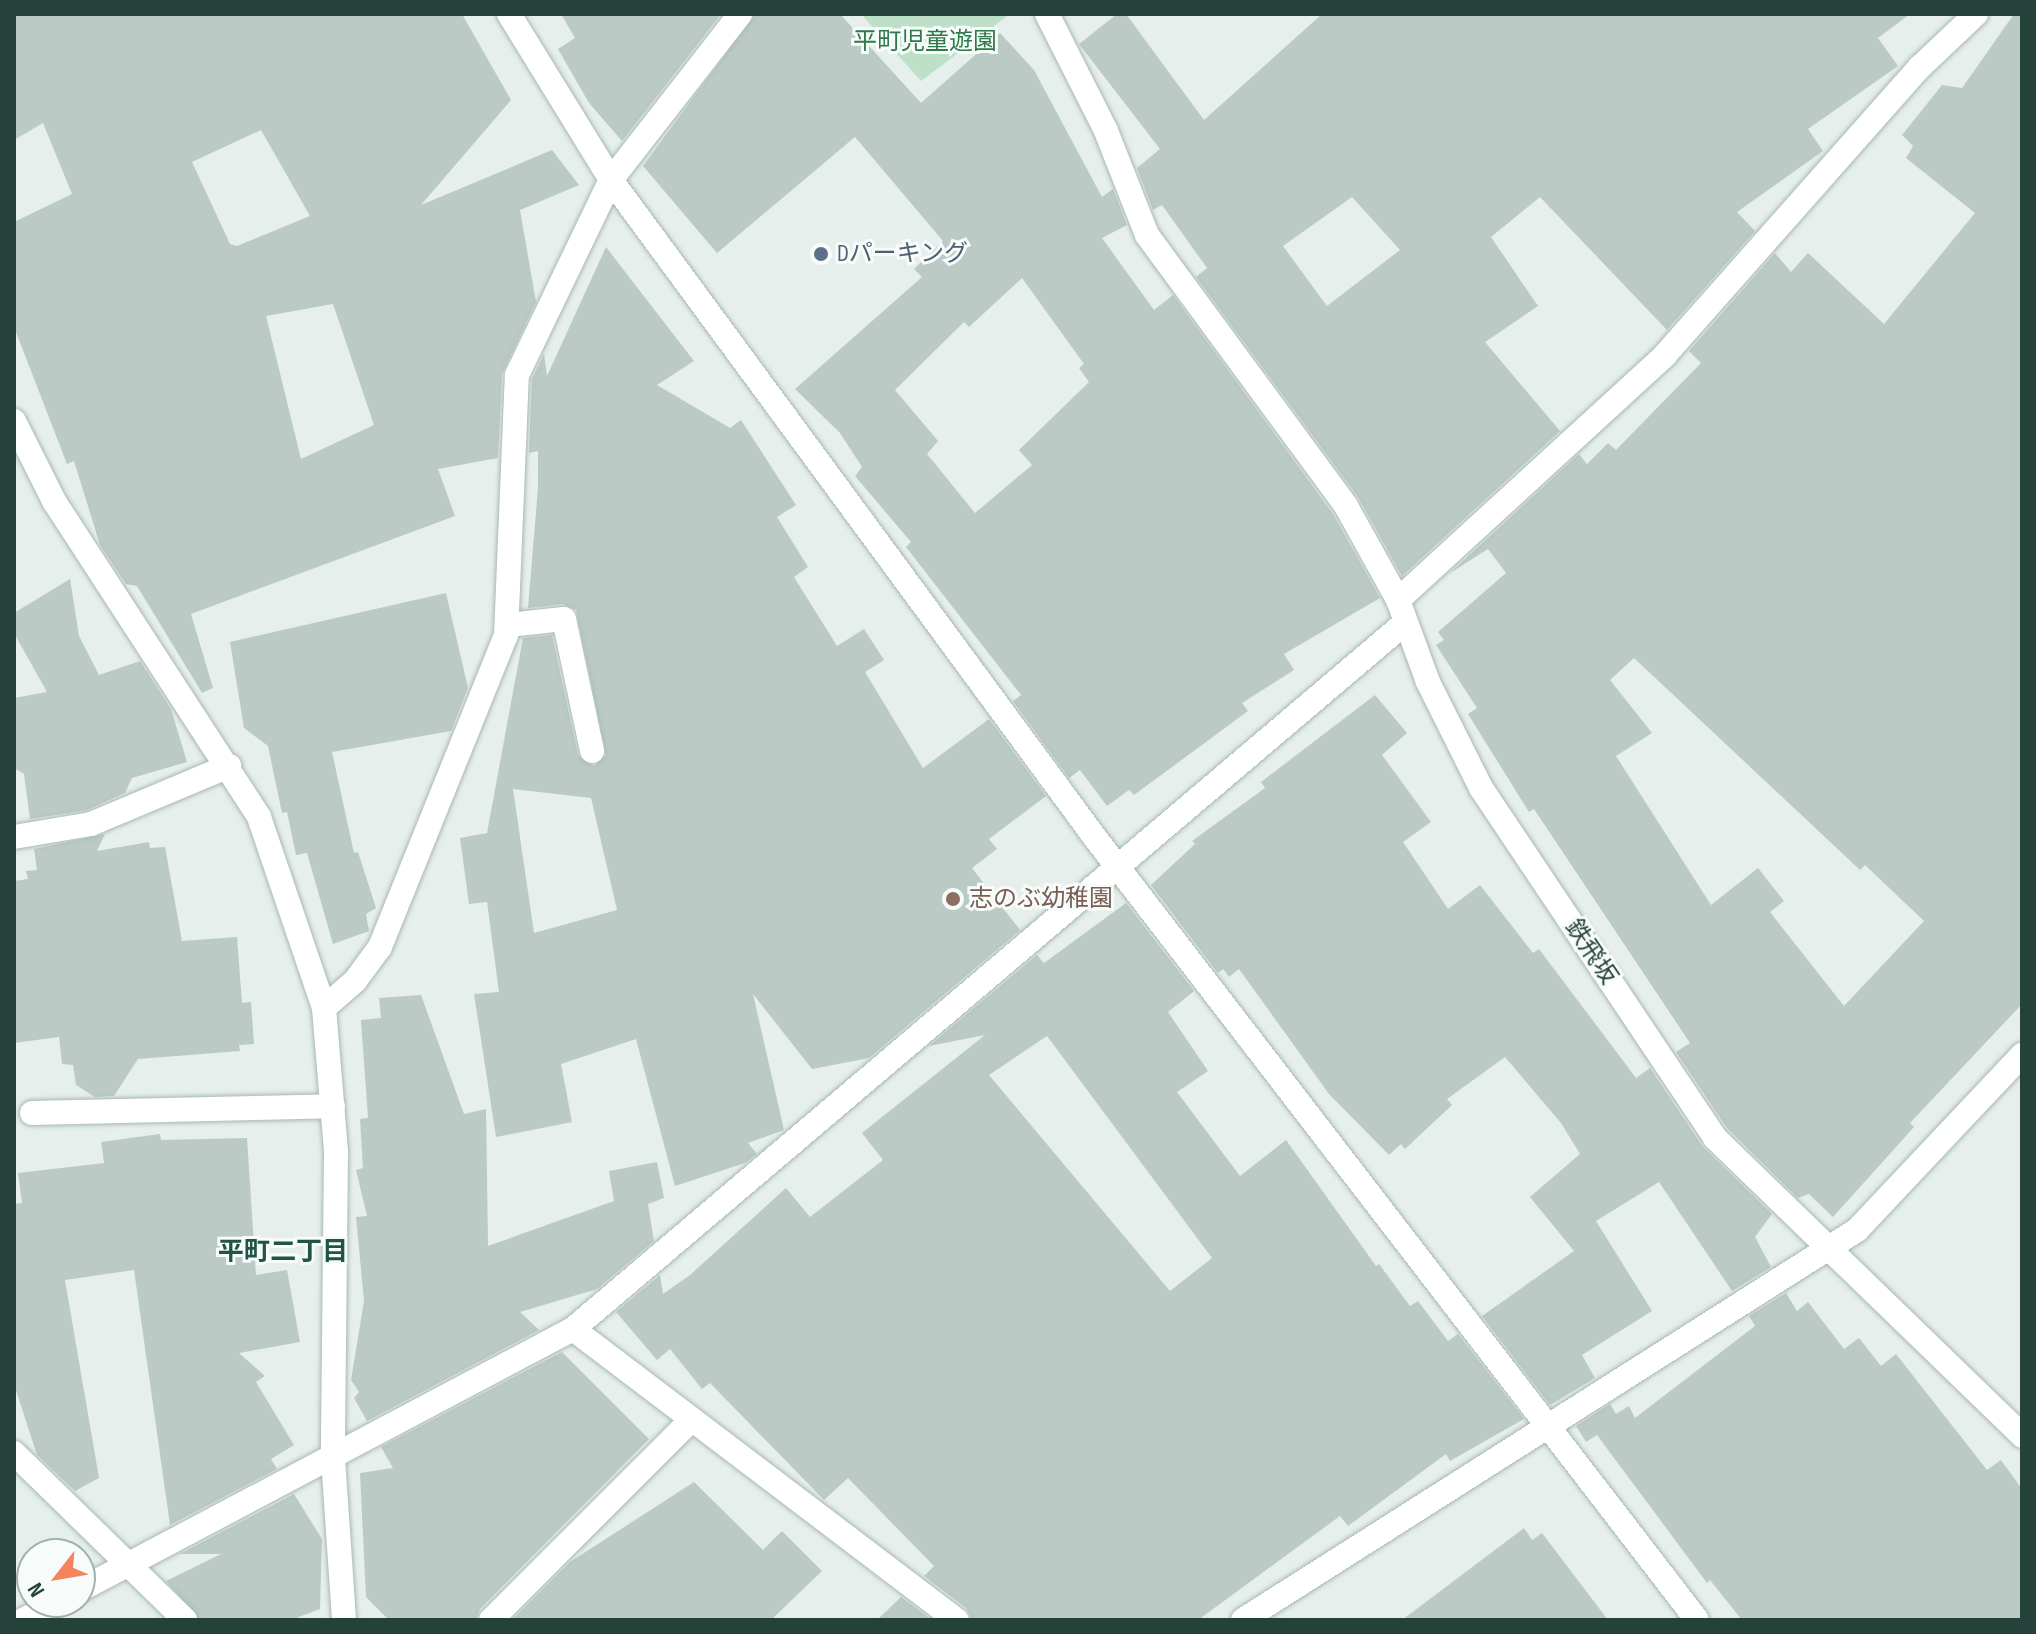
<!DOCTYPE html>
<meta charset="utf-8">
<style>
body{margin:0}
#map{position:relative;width:2036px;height:1634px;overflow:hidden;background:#e6efeb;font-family:"Sofia Sans Condensed","Noto Sans JP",sans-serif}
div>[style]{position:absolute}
.green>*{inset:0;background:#bfe0c8}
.building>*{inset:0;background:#bbcac4}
.roads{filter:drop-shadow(0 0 2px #a8b8b2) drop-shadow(0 0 2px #a8b8b2)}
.minor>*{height:24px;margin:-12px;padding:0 12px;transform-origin:12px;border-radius:12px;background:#fff}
.dots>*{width:22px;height:22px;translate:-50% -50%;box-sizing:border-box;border:4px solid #f7fbf9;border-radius:50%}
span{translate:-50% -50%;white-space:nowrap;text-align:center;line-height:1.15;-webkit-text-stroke:6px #f7fbf9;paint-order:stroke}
.park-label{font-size:24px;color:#2d7a4b}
.service-label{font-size:24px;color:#4e5e75}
.left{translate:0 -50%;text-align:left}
.education-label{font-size:24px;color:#785e54}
.street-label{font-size:24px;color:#24423a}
.neighbourhood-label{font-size:26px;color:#1f5548;font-weight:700}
.frame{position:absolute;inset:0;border:16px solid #24423a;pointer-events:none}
.north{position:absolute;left:16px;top:1538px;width:80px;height:80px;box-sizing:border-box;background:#f7fbf9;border:2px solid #a3b1ad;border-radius:50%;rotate:239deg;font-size:22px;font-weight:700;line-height:32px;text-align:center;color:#24423a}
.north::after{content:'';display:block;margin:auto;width:28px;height:36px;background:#f4845f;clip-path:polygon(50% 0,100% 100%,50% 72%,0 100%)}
</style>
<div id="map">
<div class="green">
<i style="clip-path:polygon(861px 14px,1010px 14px,921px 81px)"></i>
</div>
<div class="building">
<i style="clip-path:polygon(evenodd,14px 14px,462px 14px,511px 100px,421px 205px,552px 150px,579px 185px,520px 210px,536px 302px,502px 374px,498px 458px,438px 469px,455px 516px,191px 614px,213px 688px,202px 693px,137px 586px,126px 584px,100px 545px,74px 461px,67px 464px,14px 327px,14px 222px,72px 194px,43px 123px,14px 140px,14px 14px,261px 130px,310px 216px,237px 246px,230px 244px,192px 162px,261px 130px,14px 14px,333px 304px,374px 425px,301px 459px,266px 316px,333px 304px)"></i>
<i style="clip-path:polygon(561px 14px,721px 14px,622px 141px,589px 103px,558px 49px,575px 38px)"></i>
<i style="clip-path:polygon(evenodd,755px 14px,840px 14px,921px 103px,1000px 33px,1034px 70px,1102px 197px,1113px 189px,1127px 225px,1102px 238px,1154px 310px,1173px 295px,1333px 514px,1380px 598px,1284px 654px,1294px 670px,1242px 703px,1248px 711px,1134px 795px,1129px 790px,1107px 806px,1080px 770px,1069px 778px,1013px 701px,1021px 695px,906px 547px,911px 542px,855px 476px,862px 467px,840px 433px,795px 389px,922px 277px,914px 269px,943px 241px,855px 137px,717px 253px,643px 166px,755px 14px,1022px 278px,1084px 364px,1079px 368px,1089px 382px,1019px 450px,1032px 465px,975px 513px,927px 454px,938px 441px,895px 390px,964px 322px,969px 327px,1022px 278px)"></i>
<i style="clip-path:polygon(evenodd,1117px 14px,1126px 14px,1204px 120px,1322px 14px,1910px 14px,1878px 38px,1898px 66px,1808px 129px,1823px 151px,1737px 212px,1755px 231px,1667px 330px,1540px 197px,1491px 237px,1538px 306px,1485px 342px,1560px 431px,1402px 576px,1358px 497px,1196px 277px,1207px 268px,1162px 205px,1153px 210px,1137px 168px,1160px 149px,1079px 44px,1117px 14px,1352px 197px,1400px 250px,1327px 306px,1283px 246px,1352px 197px)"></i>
<i style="clip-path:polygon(evenodd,2014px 14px,2022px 14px,2022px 1004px,1910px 1123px,1914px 1127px,1833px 1217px,1809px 1194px,1798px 1198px,1727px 1128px,1676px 1052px,1690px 1043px,1534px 809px,1529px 812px,1468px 714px,1477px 708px,1436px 645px,1444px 640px,1438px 632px,1506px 573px,1488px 549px,1450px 573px,1579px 454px,1587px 464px,1608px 443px,1616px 450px,1701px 363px,1689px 351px,1775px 253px,1791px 272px,1808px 253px,1884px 324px,1975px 213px,1906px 158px,1913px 146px,1902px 135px,1942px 85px,1962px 88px,2014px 14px,1634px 658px,1860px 870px,1865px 865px,1924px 921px,1844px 1006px,1770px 912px,1784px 901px,1758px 868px,1711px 905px,1616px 756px,1652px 733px,1610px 680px,1634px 658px)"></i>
<i style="clip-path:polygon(evenodd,606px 247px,694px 361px,657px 385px,730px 428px,741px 420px,796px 505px,777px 517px,808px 567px,794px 577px,837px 646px,864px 629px,884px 660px,865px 672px,923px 768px,989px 719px,1046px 796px,989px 839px,997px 849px,972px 868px,1020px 930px,869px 1058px,812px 1069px,753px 994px,784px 1130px,748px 1143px,757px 1154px,745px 1163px,675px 1186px,636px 1039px,561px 1064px,572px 1122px,496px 1137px,474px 994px,499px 992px,487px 902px,469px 904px,460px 838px,487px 833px,523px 638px,552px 635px,578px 755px,594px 766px,606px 755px,576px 610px,563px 604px,528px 608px,538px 488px,538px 451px,529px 453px,532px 379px,544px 354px,547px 376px,606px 247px,513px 789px,591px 798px,617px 910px,534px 933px,513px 789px)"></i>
<i style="clip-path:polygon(70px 579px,79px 636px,99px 675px,140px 661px,171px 709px,187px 762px,132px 778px,125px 793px,87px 810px,30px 819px,24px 774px,14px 768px,14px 698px,47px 692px,14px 633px,14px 613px)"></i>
<i style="clip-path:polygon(446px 593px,468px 688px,451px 731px,332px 752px,354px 853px,358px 852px,376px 908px,366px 914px,369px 931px,333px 944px,307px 853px,296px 855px,287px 812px,282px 813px,268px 746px,244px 728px,230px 642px)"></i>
<i style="clip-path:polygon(1375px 695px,1407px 733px,1382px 755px,1431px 822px,1403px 842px,1448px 909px,1480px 885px,1533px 953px,1539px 949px,1636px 1078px,1650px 1068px,1703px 1147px,1772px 1214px,1755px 1237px,1771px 1267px,1732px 1291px,1659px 1182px,1596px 1221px,1652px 1311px,1582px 1355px,1595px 1378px,1550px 1405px,1482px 1316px,1574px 1251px,1530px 1197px,1580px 1154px,1561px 1123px,1505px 1057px,1447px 1099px,1452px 1105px,1405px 1149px,1401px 1144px,1389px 1155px,1329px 1094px,1239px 969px,1229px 977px,1223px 969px,1218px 973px,1151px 885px,1195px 844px,1192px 841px,1265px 788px,1261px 782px)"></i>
<i style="clip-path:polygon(105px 834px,97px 851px,149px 842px,150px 848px,165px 847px,182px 941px,237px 937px,242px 1003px,251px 1002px,254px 1044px,239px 1045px,240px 1051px,138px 1059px,114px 1096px,95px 1097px,76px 1085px,73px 1065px,62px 1064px,59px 1037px,14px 1043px,14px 881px,28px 879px,26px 871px,37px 870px,34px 849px)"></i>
<i style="clip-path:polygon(evenodd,1126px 903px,1194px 991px,1168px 1012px,1208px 1071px,1177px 1092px,1240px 1176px,1286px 1140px,1376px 1266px,1379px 1264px,1410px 1306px,1418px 1301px,1448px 1341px,1458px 1334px,1524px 1419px,1450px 1461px,1446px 1454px,1348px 1526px,1340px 1516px,1198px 1620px,972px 1620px,966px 1608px,924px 1576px,934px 1566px,848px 1478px,824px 1500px,710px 1383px,702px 1389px,670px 1349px,657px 1360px,616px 1312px,660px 1275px,663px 1294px,690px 1275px,786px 1188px,810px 1217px,883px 1160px,862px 1133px,985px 1035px,929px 1046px,1037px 955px,1044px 963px,1126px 903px,1047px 1036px,1212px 1258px,1170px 1291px,989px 1075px,1047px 1036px)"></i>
<i style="clip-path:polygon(421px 995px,464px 1114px,486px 1109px,488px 1246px,614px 1201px,609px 1171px,657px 1162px,664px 1198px,648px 1204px,654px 1241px,597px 1289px,520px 1312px,539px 1330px,367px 1421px,354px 1398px,359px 1392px,351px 1380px,364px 1301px,356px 1217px,367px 1216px,356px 1170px,363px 1168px,360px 1119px,368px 1118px,361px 1020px,381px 1018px,379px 998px)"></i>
<i style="clip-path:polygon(160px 1134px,161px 1140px,247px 1138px,256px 1275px,287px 1270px,300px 1342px,239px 1353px,265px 1376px,256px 1382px,294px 1445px,271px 1459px,277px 1469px,170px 1525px,134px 1270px,65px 1280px,99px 1478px,75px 1491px,37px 1455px,14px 1384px,14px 1204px,22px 1203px,18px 1173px,104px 1163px,101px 1142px)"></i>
<i style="clip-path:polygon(1786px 1293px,1797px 1311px,1808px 1302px,1844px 1349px,1859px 1338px,1881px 1366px,1896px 1354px,1987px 1470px,2001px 1460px,2022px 1489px,2022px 1620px,1742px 1620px,1710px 1580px,1707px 1583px,1597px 1435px,1586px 1442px,1576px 1426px,1610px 1404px,1616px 1414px,1629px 1406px,1635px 1418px,1755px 1326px,1749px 1316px)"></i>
<i style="clip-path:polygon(562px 1352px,649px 1439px,480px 1609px,476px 1620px,389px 1620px,366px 1597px,360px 1473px,393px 1468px,381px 1447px)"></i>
<i style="clip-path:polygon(694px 1482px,763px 1550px,782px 1531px,822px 1571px,771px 1620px,512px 1620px,570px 1562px)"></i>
<i style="clip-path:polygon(294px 1494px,322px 1539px,320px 1609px,291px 1620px,200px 1620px,166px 1581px,221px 1554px,180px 1554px)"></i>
<i style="clip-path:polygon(1524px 1528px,1532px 1540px,1542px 1533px,1608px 1620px,1402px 1620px)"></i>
<i style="clip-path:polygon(901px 1597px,932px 1620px,877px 1620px)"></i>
</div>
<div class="roads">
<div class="minor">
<i style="left:509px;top:14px;width:195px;rotate:58.4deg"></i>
<i style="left:611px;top:180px;width:818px;rotate:53.65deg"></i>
<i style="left:1096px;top:839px;width:985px;rotate:52.42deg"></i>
<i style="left:1047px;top:14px;width:131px;rotate:63.2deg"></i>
<i style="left:1106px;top:131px;width:112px;rotate:68.5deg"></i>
<i style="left:1147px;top:235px;width:336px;rotate:53.7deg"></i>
<i style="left:1346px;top:506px;width:107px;rotate:61deg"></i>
<i style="left:1398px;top:600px;width:87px;rotate:69.9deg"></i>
<i style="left:1428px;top:682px;width:119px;rotate:63.4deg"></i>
<i style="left:1481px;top:788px;width:421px;rotate:56.2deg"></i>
<i style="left:1715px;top:1138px;width:428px;rotate:44.1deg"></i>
<i style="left:14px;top:421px;width:89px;rotate:63.4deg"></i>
<i style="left:54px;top:501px;width:377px;rotate:57deg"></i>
<i style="left:259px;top:817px;width:202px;rotate:71.2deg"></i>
<i style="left:324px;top:1008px;width:144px;rotate:85.2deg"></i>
<i style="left:336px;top:1152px;width:306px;rotate:90.6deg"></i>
<i style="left:333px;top:1458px;width:162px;rotate:86.1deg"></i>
<i style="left:1398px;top:600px;width:362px;rotate:-42.5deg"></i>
<i style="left:1665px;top:355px;width:385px;rotate:-48.5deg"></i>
<i style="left:1920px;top:67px;width:77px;rotate:-43.4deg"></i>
<i style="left:508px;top:625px;width:56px;rotate:-6.1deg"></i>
<i style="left:564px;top:619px;width:135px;rotate:78deg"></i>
<i style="left:14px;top:837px;width:78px;rotate:-9.6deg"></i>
<i style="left:91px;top:824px;width:150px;rotate:-22.8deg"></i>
<i style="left:324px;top:1008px;width:41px;rotate:-41.1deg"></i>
<i style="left:355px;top:981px;width:42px;rotate:-53.7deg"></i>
<i style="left:380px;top:947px;width:336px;rotate:-68deg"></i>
<i style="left:506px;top:635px;width:260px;rotate:-87.6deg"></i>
<i style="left:517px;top:375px;width:216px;rotate:-64.3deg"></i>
<i style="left:611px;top:180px;width:210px;rotate:-52.1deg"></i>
<i style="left:32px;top:1113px;width:301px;rotate:-1.3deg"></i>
<i style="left:573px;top:1329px;width:482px;rotate:37.2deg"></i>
<i style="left:14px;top:1453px;width:239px;rotate:44.3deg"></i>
<i style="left:80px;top:1590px;width:558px;rotate:-27.9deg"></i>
<i style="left:573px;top:1329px;width:1091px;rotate:-40.32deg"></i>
<i style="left:23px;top:1620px;width:38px;rotate:-28deg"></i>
<i style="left:491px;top:1620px;width:284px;rotate:-45deg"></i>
<i style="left:1243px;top:1620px;width:727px;rotate:-32.42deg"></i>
<i style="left:1857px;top:1230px;width:241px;rotate:-46.7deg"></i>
</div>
</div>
<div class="dots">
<i style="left:821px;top:254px;background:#5c6f8a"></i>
<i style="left:953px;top:899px;background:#8d6e63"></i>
</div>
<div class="park-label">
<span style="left:925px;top:42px">平町児童遊園</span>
</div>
<div class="service-label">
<span class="left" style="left:837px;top:254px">Dパーキング</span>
</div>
<div class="education-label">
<span class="left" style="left:969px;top:899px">志のぶ幼稚園</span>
</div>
<div class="street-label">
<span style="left:1591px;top:952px;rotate:56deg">鉄飛坂</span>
</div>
<div class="neighbourhood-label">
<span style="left:283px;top:1253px">平町二丁目</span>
</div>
<div class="frame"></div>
<div class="north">N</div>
</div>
